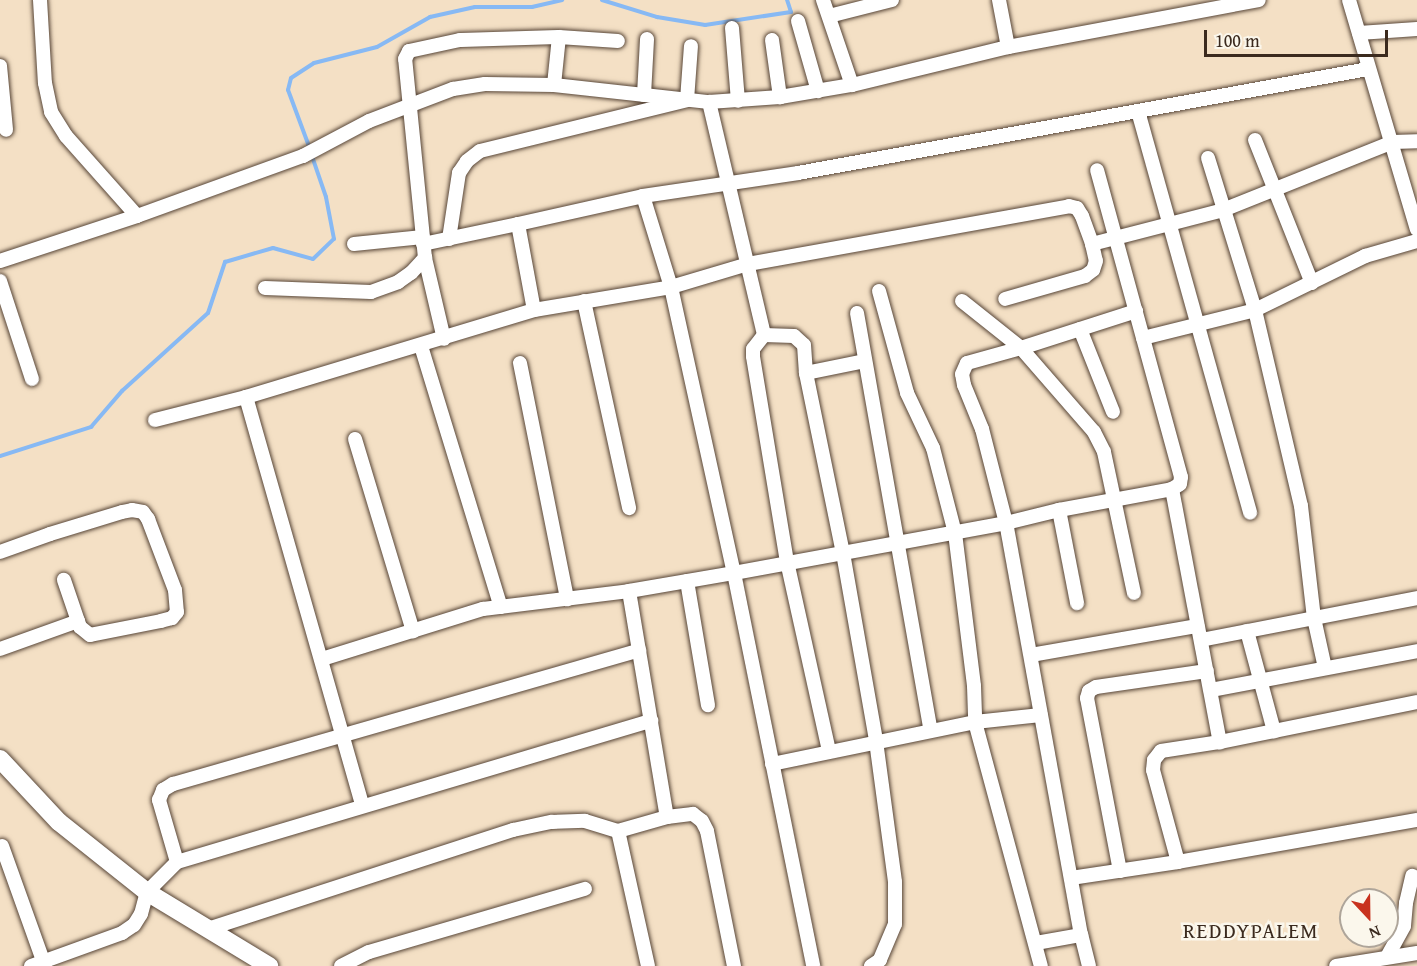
<!DOCTYPE html>
<style>
body{margin:0}
#map{position:relative;width:1417px;height:966px;overflow:hidden;background:#f4e0c5;font-family:"Gentium Book Plus",serif}
div>[style]{position:absolute}
.stream>*{height:4px;margin:-2px;padding:0 2px;transform-origin:2px;border-radius:2px;background:#87b9f4}
.roads{filter:drop-shadow(0 0 2px #574537) drop-shadow(0 0 2px #574537)}
.street>*{height:14px;margin:-7px;padding:0 7px;transform-origin:7px;border-radius:7px;background:#fff}
.secondary>*{height:18px;margin:-9px;padding:0 9px;transform-origin:9px;border-radius:9px;background:#fff}
span{translate:-50% -50%;white-space:nowrap;text-align:center;line-height:1.15;-webkit-text-stroke:5px #fbf7ec;paint-order:stroke}
.neighbourhood-label{font-size:21px;color:#3b2a1e;letter-spacing:1.5px}
.north{position:absolute;left:1339px;top:888px;width:60px;height:60px;box-sizing:border-box;background:#fbf7ec;border:2px solid #aea59a;border-radius:50%;rotate:158deg;font-size:16px;font-weight:700;line-height:24px;text-align:center;color:#3b2a1e}
.north::after{content:'';display:block;margin:auto;width:21px;height:27px;background:#c8321e;clip-path:polygon(50% 0,100% 100%,50% 72%,0 100%)}
.scale{position:absolute;left:1204px;top:30px;width:184px;height:27px;box-sizing:border-box;border:3px solid #3b2a1e;border-top:0;padding-left:8px;font-size:18px;line-height:21px;white-space:nowrap;color:#3b2a1e;-webkit-text-stroke:4px #fbf7ec;paint-order:stroke}
</style>
<div id="map">
<div class="stream">
<i style="left:602px;top:0;width:58px;rotate:17.2deg"></i>
<i style="left:657px;top:17px;width:49px;rotate:9.5deg"></i>
<i style="left:705px;top:25px;width:87px;rotate:-8.6deg"></i>
<i style="left:791px;top:12px;width:13px;rotate:-108deg"></i>
<i style="left:310px;top:149px;width:63px;rotate:-110.4deg"></i>
<i style="left:288px;top:90px;width:12px;rotate:-76deg"></i>
<i style="left:291px;top:78px;width:27px;rotate:-33deg"></i>
<i style="left:314px;top:63px;width:65px;rotate:-14.3deg"></i>
<i style="left:377px;top:47px;width:61px;rotate:-29.5deg"></i>
<i style="left:430px;top:17px;width:46px;rotate:-12.5deg"></i>
<i style="left:475px;top:7px;width:57px"></i>
<i style="left:532px;top:7px;width:31px;rotate:-13deg"></i>
<i style="left:0;top:456px;width:96px;rotate:-17.7deg"></i>
<i style="left:91px;top:427px;width:48px;rotate:-49.3deg"></i>
<i style="left:122px;top:391px;width:116px;rotate:-42.2deg"></i>
<i style="left:208px;top:313px;width:54px;rotate:-71.6deg"></i>
<i style="left:225px;top:262px;width:50px;rotate:-16.3deg"></i>
<i style="left:273px;top:248px;width:41px;rotate:15.4deg"></i>
<i style="left:313px;top:259px;width:29px;rotate:-44deg"></i>
<i style="left:334px;top:239px;width:43px;rotate:-100.8deg"></i>
<i style="left:326px;top:197px;width:43px;rotate:-108.9deg"></i>
</div>
<div class="roads">
<div class="street">
<i style="left:40px;top:0;width:83px;rotate:86.6deg"></i>
<i style="left:45px;top:83px;width:30px;rotate:78deg"></i>
<i style="left:51px;top:112px;width:28px;rotate:58deg"></i>
<i style="left:66px;top:136px;width:107px;rotate:48.4deg"></i>
<i style="left:823px;top:0;width:90px;rotate:71.2deg"></i>
<i style="left:852px;top:85px;width:161px;rotate:-13.7deg"></i>
<i style="left:1008px;top:47px;width:255px;rotate:-10.6deg"></i>
<i style="left:999px;top:0;width:48px;rotate:79.2deg"></i>
<i style="left:1349px;top:0;width:239px;rotate:73.5deg"></i>
<i style="left:829px;top:16px;width:65px;rotate:-14.3deg"></i>
<i style="left:798px;top:21px;width:73px;rotate:74.1deg"></i>
<i style="left:732px;top:28px;width:73px;rotate:85.3deg"></i>
<i style="left:1359px;top:33px;width:58px;rotate:-3.9deg"></i>
<i style="left:772px;top:40px;width:58px;rotate:82deg"></i>
<i style="left:0;top:66px;width:64px;rotate:84.6deg"></i>
<i style="left:554px;top:85px;width:48px;rotate:-84.1deg"></i>
<i style="left:559px;top:37px;width:59px;rotate:3.9deg"></i>
<i style="left:644px;top:95px;width:56px;rotate:-86.9deg"></i>
<i style="left:709px;top:102px;width:71px;rotate:-4deg"></i>
<i style="left:780px;top:97px;width:73px;rotate:-9.5deg"></i>
<i style="left:1138px;top:111px;width:417px;rotate:74.4deg"></i>
<i style="left:1255px;top:140px;width:154px;rotate:68.3deg"></i>
<i style="left:1208px;top:158px;width:159px;rotate:72.8deg"></i>
<i style="left:1255px;top:310px;width:201px;rotate:76.8deg"></i>
<i style="left:1301px;top:506px;width:113px;rotate:83.4deg"></i>
<i style="left:1314px;top:618px;width:51px;rotate:77.6deg"></i>
<i style="left:643px;top:196px;width:95px;rotate:72.9deg"></i>
<i style="left:671px;top:287px;width:293px;rotate:77.6deg"></i>
<i style="left:734px;top:573px;width:401px;rotate:78.6deg"></i>
<i style="left:518px;top:224px;width:128px;rotate:-12.6deg"></i>
<i style="left:643px;top:196px;width:157px;rotate:-8.4deg"></i>
<i style="left:798px;top:173px;width:579px;rotate:-10.34deg"></i>
<i style="left:449px;top:239px;width:67px;rotate:-81.4deg"></i>
<i style="left:459px;top:173px;width:14px;rotate:-56deg"></i>
<i style="left:467px;top:161px;width:16px;rotate:-38deg"></i>
<i style="left:480px;top:151px;width:213px;rotate:-13.8deg"></i>
<i style="left:687px;top:100px;width:54px;rotate:-85.8deg"></i>
<i style="left:354px;top:244px;width:69px;rotate:-5.8deg"></i>
<i style="left:423px;top:244px;width:97px;rotate:-11.9deg"></i>
<i style="left:518px;top:224px;width:87px;rotate:79.5deg"></i>
<i style="left:1092px;top:244px;width:135px;rotate:-14.5deg"></i>
<i style="left:1223px;top:210px;width:183px;rotate:-21.8deg"></i>
<i style="left:1393px;top:142px;width:24px;rotate:-2deg"></i>
<i style="left:425px;top:258px;width:83px;rotate:76.8deg"></i>
<i style="left:0;top:261px;width:144px;rotate:-18.2deg"></i>
<i style="left:137px;top:216px;width:177px;rotate:-19.9deg"></i>
<i style="left:303px;top:156px;width:75px;rotate:-27.9deg"></i>
<i style="left:369px;top:121px;width:90px;rotate:-20.9deg"></i>
<i style="left:453px;top:89px;width:32px;rotate:-9deg"></i>
<i style="left:485px;top:84px;width:69px;rotate:0.8deg"></i>
<i style="left:554px;top:85px;width:156px;rotate:6.3deg"></i>
<i style="left:709px;top:102px;width:239px;rotate:76.7deg"></i>
<i style="left:0;top:281px;width:103px;rotate:71.9deg"></i>
<i style="left:265px;top:288px;width:106px;rotate:2.2deg"></i>
<i style="left:371px;top:292px;width:29px;rotate:-20deg"></i>
<i style="left:398px;top:282px;width:16px;rotate:-35deg"></i>
<i style="left:411px;top:273px;width:21px;rotate:-47deg"></i>
<i style="left:425px;top:258px;width:200px;rotate:-95.7deg"></i>
<i style="left:405px;top:59px;width:9px;rotate:-63deg"></i>
<i style="left:409px;top:51px;width:52px;rotate:-12.2deg"></i>
<i style="left:460px;top:40px;width:99px;rotate:-1.7deg"></i>
<i style="left:879px;top:291px;width:106px;rotate:74.6deg"></i>
<i style="left:907px;top:393px;width:61px;rotate:64.7deg"></i>
<i style="left:933px;top:448px;width:88px;rotate:75.5deg"></i>
<i style="left:955px;top:533px;width:154px;rotate:82.9deg"></i>
<i style="left:974px;top:686px;width:36px;rotate:88deg"></i>
<i style="left:975px;top:722px;width:253px;rotate:74.9deg"></i>
<i style="left:584px;top:301px;width:212px;rotate:77.7deg"></i>
<i style="left:962px;top:301px;width:75px;rotate:38.5deg"></i>
<i style="left:1021px;top:348px;width:121px;rotate:-17.8deg"></i>
<i style="left:857px;top:313px;width:424px;rotate:80deg"></i>
<i style="left:1080px;top:329px;width:89px;rotate:68.3deg"></i>
<i style="left:1143px;top:338px;width:115px;rotate:-14deg"></i>
<i style="left:1255px;top:310px;width:123px;rotate:-26.1deg"></i>
<i style="left:1365px;top:256px;width:54px;rotate:-16.1deg"></i>
<i style="left:421px;top:346px;width:273px;rotate:73deg"></i>
<i style="left:520px;top:363px;width:241px;rotate:78.7deg"></i>
<i style="left:806px;top:373px;width:60px;rotate:-11.5deg"></i>
<i style="left:246px;top:397px;width:424px;rotate:74.1deg"></i>
<i style="left:155px;top:420px;width:94px;rotate:-14.2deg"></i>
<i style="left:246px;top:397px;width:301px;rotate:-16.8deg"></i>
<i style="left:534px;top:310px;width:139px;rotate:-9.5deg"></i>
<i style="left:671px;top:287px;width:80px;rotate:-16.6deg"></i>
<i style="left:748px;top:264px;width:326px;rotate:-10.2deg"></i>
<i style="left:1069px;top:206px;width:8px;rotate:14deg"></i>
<i style="left:1077px;top:208px;width:9px;rotate:58deg"></i>
<i style="left:1082px;top:216px;width:30px;rotate:70deg"></i>
<i style="left:1092px;top:244px;width:17px;rotate:77deg"></i>
<i style="left:1096px;top:261px;width:9px;rotate:108deg"></i>
<i style="left:1093px;top:270px;width:10px;rotate:143deg"></i>
<i style="left:1085px;top:276px;width:83px;rotate:164deg"></i>
<i style="left:355px;top:439px;width:201px;rotate:73.2deg"></i>
<i style="left:1172px;top:489px;width:258px;rotate:79.3deg"></i>
<i style="left:1220px;top:742px;width:201px;rotate:-11.5deg"></i>
<i style="left:1059px;top:510px;width:95px;rotate:79deg"></i>
<i style="left:0;top:552px;width:53px;rotate:-19.8deg"></i>
<i style="left:50px;top:534px;width:75px;rotate:-17deg"></i>
<i style="left:122px;top:512px;width:10px;rotate:-11deg"></i>
<i style="left:132px;top:510px;width:11px;rotate:10deg"></i>
<i style="left:143px;top:512px;width:9px;rotate:54deg"></i>
<i style="left:148px;top:519px;width:76px;rotate:69.2deg"></i>
<i style="left:175px;top:590px;width:22px;rotate:85deg"></i>
<i style="left:177px;top:612px;width:8px;rotate:130deg"></i>
<i style="left:172px;top:618px;width:11px;rotate:165deg"></i>
<i style="left:161px;top:621px;width:72px;rotate:168.8deg"></i>
<i style="left:90px;top:635px;width:13px;rotate:-141deg"></i>
<i style="left:80px;top:627px;width:50px;rotate:-108.8deg"></i>
<i style="left:687px;top:581px;width:126px;rotate:80.4deg"></i>
<i style="left:629px;top:591px;width:229px;rotate:80.5deg"></i>
<i style="left:1247px;top:631px;width:104px;rotate:74.9deg"></i>
<i style="left:1201px;top:640px;width:220px;rotate:-11deg"></i>
<i style="left:0;top:649px;width:83px;rotate:-19.7deg"></i>
<i style="left:1031px;top:655px;width:169px;rotate:-9.9deg"></i>
<i style="left:322px;top:659px;width:169px;rotate:-17.3deg"></i>
<i style="left:483px;top:609px;width:147px;rotate:-7deg"></i>
<i style="left:629px;top:591px;width:107px;rotate:-9.7deg"></i>
<i style="left:734px;top:573px;width:277px;rotate:-10.4deg"></i>
<i style="left:1006px;top:523px;width:55px;rotate:-13.8deg"></i>
<i style="left:1059px;top:510px;width:115px;rotate:-10.5deg"></i>
<i style="left:1172px;top:489px;width:9px;rotate:-32deg"></i>
<i style="left:1180px;top:484px;width:7px;rotate:-82deg"></i>
<i style="left:1181px;top:477px;width:318px;rotate:-105.3deg"></i>
<i style="left:1211px;top:690px;width:210px;rotate:-10.7deg"></i>
<i style="left:829px;top:751px;width:194px;rotate:-102.5deg"></i>
<i style="left:787px;top:562px;width:209px;rotate:-99.4deg"></i>
<i style="left:753px;top:356px;width:7px;rotate:-90deg"></i>
<i style="left:753px;top:349px;width:18px;rotate:-52deg"></i>
<i style="left:764px;top:335px;width:30px;rotate:2deg"></i>
<i style="left:794px;top:336px;width:13px;rotate:42deg"></i>
<i style="left:804px;top:345px;width:28px;rotate:86deg"></i>
<i style="left:806px;top:373px;width:184px;rotate:78.4deg"></i>
<i style="left:843px;top:553px;width:191px;rotate:80deg"></i>
<i style="left:876px;top:741px;width:142px;rotate:82.3deg"></i>
<i style="left:895px;top:882px;width:42px;rotate:90deg"></i>
<i style="left:895px;top:924px;width:39px;rotate:113deg"></i>
<i style="left:880px;top:960px;width:11px;rotate:146deg"></i>
<i style="left:772px;top:764px;width:207px;rotate:-11.7deg"></i>
<i style="left:975px;top:722px;width:66px;rotate:-6.1deg"></i>
<i style="left:2px;top:846px;width:127px;rotate:70.3deg"></i>
<i style="left:177px;top:862px;width:65px;rotate:-106.2deg"></i>
<i style="left:159px;top:800px;width:11px;rotate:-68deg"></i>
<i style="left:163px;top:790px;width:12px;rotate:-31deg"></i>
<i style="left:173px;top:784px;width:485px;rotate:-16deg"></i>
<i style="left:1178px;top:862px;width:95px;rotate:-105.2deg"></i>
<i style="left:1153px;top:770px;width:10px;rotate:-84deg"></i>
<i style="left:1154px;top:760px;width:11px;rotate:-52deg"></i>
<i style="left:1161px;top:751px;width:60px;rotate:-8.7deg"></i>
<i style="left:1120px;top:871px;width:176px;rotate:-100.8deg"></i>
<i style="left:1087px;top:698px;width:7px;rotate:-74deg"></i>
<i style="left:1089px;top:691px;width:8px;rotate:-30deg"></i>
<i style="left:1096px;top:687px;width:112px;rotate:-8.2deg"></i>
<i style="left:1071px;top:878px;width:108px;rotate:-8.5deg"></i>
<i style="left:1178px;top:862px;width:243px;rotate:-10deg"></i>
<i style="left:208px;top:929px;width:321px;rotate:-18deg"></i>
<i style="left:513px;top:830px;width:40px;rotate:-12deg"></i>
<i style="left:552px;top:822px;width:33px;rotate:-2deg"></i>
<i style="left:585px;top:821px;width:34px;rotate:17deg"></i>
<i style="left:1036px;top:943px;width:46px;rotate:-10.1deg"></i>
<i style="left:1387px;top:957px;width:35px;rotate:-61deg"></i>
<i style="left:1404px;top:926px;width:23px;rotate:-85deg"></i>
<i style="left:1406px;top:903px;width:28px;rotate:-77deg"></i>
<i style="left:31px;top:966px;width:97px;rotate:-19.9deg"></i>
<i style="left:122px;top:933px;width:14px;rotate:-34deg"></i>
<i style="left:134px;top:925px;width:13px;rotate:-58deg"></i>
<i style="left:141px;top:914px;width:23px;rotate:-75deg"></i>
<i style="left:147px;top:892px;width:42px;rotate:-45deg"></i>
<i style="left:177px;top:862px;width:495px;rotate:-16.6deg"></i>
<i style="left:341px;top:966px;width:31px;rotate:-27deg"></i>
<i style="left:369px;top:952px;width:225px;rotate:-16.3deg"></i>
<i style="left:648px;top:966px;width:138px;rotate:-102.5deg"></i>
<i style="left:618px;top:831px;width:51px;rotate:-15.9deg"></i>
<i style="left:667px;top:817px;width:26px;rotate:-7deg"></i>
<i style="left:693px;top:814px;width:11px;rotate:38deg"></i>
<i style="left:702px;top:821px;width:11px;rotate:63deg"></i>
<i style="left:707px;top:831px;width:138px;rotate:78.7deg"></i>
<i style="left:1089px;top:966px;width:32px;rotate:-104deg"></i>
<i style="left:1081px;top:935px;width:419px;rotate:-100.3deg"></i>
<i style="left:1006px;top:523px;width:97px;rotate:-104.3deg"></i>
<i style="left:982px;top:429px;width:48px;rotate:-112.2deg"></i>
<i style="left:964px;top:385px;width:11px;rotate:-100deg"></i>
<i style="left:962px;top:374px;width:12px;rotate:-66deg"></i>
<i style="left:967px;top:363px;width:56px;rotate:-15.5deg"></i>
<i style="left:1021px;top:348px;width:111px;rotate:49deg"></i>
<i style="left:1094px;top:432px;width:22px;rotate:63deg"></i>
<i style="left:1104px;top:452px;width:144px;rotate:78deg"></i>
<i style="left:1336px;top:966px;width:82px;rotate:-9.1deg"></i>
</div>
<div class="secondary">
<i style="left:0;top:759px;width:86px;rotate:46.9deg"></i>
<i style="left:59px;top:822px;width:112px;rotate:38.5deg"></i>
<i style="left:147px;top:892px;width:143px;rotate:31.2deg"></i>
</div>
</div>
<div class="neighbourhood-label">
<span style="left:1251px;top:931px">REDDYPALEM</span>
</div>
<div class="north">N</div>
<div class="scale">100 m</div>
</div>
